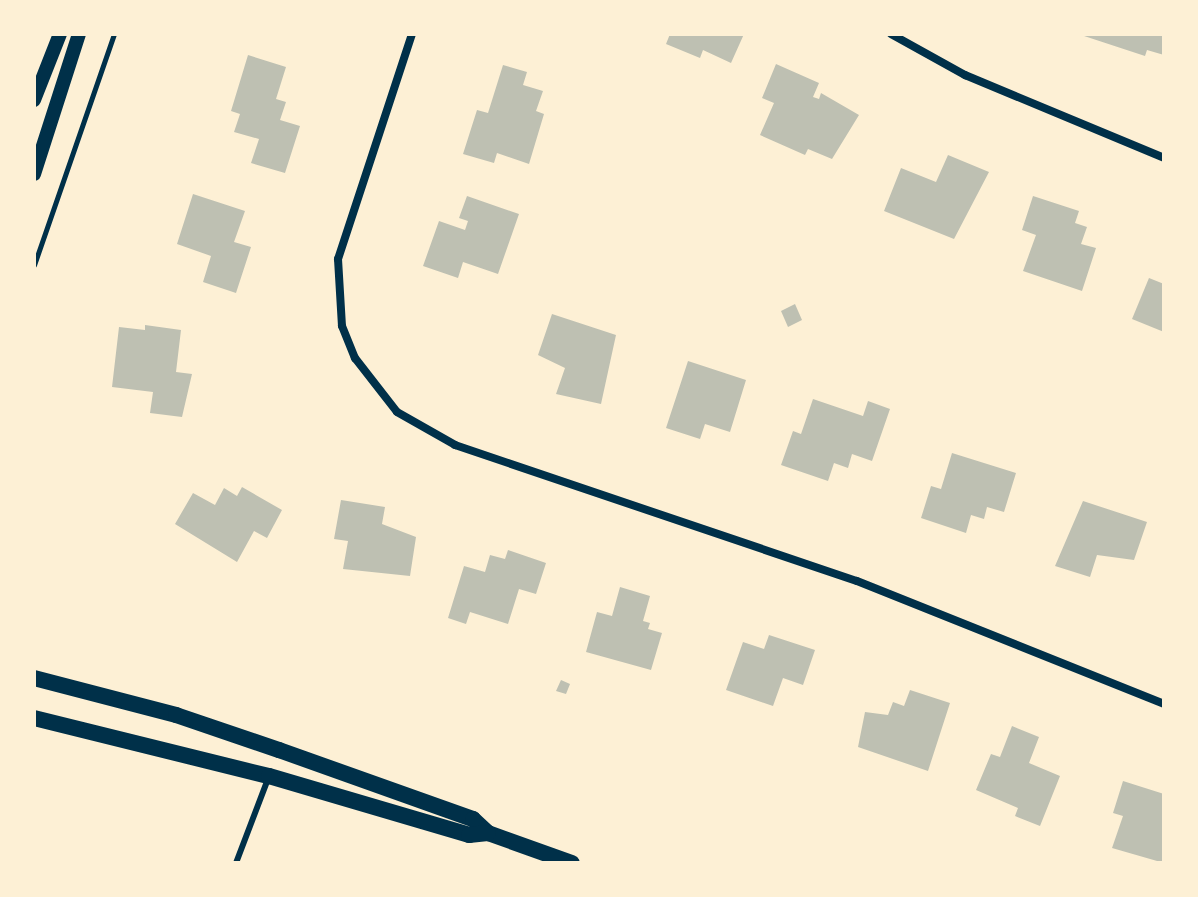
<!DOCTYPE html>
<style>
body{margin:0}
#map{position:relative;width:1198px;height:897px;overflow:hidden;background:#fdf0d5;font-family:"DM Sans",sans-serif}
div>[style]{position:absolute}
.building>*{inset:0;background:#bec0b2}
.path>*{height:5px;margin:-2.5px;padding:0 2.5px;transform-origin:2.5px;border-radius:2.5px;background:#003049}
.service>*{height:6px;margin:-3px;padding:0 3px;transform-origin:3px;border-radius:3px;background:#003049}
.minor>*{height:8px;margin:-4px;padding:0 4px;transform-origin:4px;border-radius:4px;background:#003049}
.tertiary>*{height:14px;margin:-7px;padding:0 7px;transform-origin:7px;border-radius:7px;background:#003049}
.secondary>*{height:16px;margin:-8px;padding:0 8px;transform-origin:8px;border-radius:8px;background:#003049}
span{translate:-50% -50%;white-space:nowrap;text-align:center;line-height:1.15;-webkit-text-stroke:7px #fdf0d5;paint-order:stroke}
.frame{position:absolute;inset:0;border:36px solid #fdf0d5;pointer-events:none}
</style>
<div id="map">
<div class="building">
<i style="clip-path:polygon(670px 34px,744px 34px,731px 63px,703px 50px,700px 58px,666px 44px)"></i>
<i style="clip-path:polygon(1078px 34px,1164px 34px,1164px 55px,1147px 50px,1145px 56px)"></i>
<i style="clip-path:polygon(248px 55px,286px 67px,276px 99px,286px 102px,280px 120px,300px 126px,285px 173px,251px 163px,259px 139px,234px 132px,240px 114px,231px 111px)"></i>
<i style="clip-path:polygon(776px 64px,819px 83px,813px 97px,819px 99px,821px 93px,859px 115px,832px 159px,808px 149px,805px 155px,760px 135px,774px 103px,762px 98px)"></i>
<i style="clip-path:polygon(503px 65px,527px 72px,523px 85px,543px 91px,536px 111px,544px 114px,529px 164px,497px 153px,494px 163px,463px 154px,477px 110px,488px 113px)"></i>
<i style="clip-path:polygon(948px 155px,989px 172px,954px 239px,884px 211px,901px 168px,936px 182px)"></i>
<i style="clip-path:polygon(193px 194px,245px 211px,234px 242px,251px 247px,236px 293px,203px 282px,211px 256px,177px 244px)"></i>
<i style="clip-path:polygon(467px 196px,519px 214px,498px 274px,463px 262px,458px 278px,423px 266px,439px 221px,465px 230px,468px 221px,459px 218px)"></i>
<i style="clip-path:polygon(1033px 196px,1079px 211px,1075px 223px,1087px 227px,1081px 244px,1096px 248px,1082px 291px,1023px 271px,1036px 235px,1022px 230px)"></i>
<i style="clip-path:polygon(1149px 278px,1164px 284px,1164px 332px,1132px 319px)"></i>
<i style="clip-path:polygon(795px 304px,802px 320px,788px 327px,781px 311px)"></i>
<i style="clip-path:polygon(552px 314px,616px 335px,601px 404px,556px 394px,565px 368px,538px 355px)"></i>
<i style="clip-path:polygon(145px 325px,181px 330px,176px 372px,192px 374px,182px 417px,150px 413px,153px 392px,112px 387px,119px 327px,145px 330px)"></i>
<i style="clip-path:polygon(688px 361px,746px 380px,730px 432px,705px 424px,700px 439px,666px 428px)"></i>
<i style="clip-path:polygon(813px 399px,863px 416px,868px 401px,890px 409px,872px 461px,852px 454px,848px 468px,834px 463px,828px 481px,781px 465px,793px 431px,801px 434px)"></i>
<i style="clip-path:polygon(952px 453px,1016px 473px,1004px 512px,987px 507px,984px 519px,971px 515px,966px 533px,921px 518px,931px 486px,941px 489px)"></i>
<i style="clip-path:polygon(242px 487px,282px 510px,267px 538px,254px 531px,237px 562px,175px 524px,193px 493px,215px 505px,224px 488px,237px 496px)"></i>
<i style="clip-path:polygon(341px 500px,385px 507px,382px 524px,416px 537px,410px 576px,343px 569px,348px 541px,334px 539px)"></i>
<i style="clip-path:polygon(1083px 501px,1147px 522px,1134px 560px,1097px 555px,1090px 577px,1055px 566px)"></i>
<i style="clip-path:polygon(508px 550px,546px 563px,536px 594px,519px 589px,508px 624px,470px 612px,466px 624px,448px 618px,464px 566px,485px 572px,490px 555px,505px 559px)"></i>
<i style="clip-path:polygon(620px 587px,650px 596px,643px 621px,650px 623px,648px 629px,662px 633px,651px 670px,586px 652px,597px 612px,612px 616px)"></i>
<i style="clip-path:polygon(769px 635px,815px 650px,803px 685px,783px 678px,773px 706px,726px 690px,743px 642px,764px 649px)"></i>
<i style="clip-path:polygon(561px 680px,570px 684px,566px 694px,556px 691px)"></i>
<i style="clip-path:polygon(910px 690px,950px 703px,928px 771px,858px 747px,865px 712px,888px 715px,893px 702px,904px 706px)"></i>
<i style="clip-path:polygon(1012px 726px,1039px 737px,1029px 763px,1060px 776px,1040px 826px,1015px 816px,1018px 808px,976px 790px,991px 754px,1000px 757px)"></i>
<i style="clip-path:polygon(1123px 781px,1164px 794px,1164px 863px,1112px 848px,1123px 816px,1113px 813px)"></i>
</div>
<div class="path">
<i style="left:34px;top:265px;width:244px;rotate:-70.9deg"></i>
</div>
<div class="service">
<i style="left:236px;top:863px;width:93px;rotate:-69.2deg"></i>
</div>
<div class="minor">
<i style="left:412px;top:34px;width:237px;rotate:108.2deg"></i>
<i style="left:338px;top:259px;width:67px;rotate:86.6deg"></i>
<i style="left:342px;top:326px;width:35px;rotate:68deg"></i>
<i style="left:355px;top:358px;width:68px;rotate:52.1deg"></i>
<i style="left:397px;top:412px;width:67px;rotate:29.6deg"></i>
<i style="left:455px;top:445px;width:424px;rotate:18.7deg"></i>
<i style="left:857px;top:581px;width:331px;rotate:21.8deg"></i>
<i style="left:891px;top:34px;width:85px;rotate:29deg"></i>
<i style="left:965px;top:75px;width:216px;rotate:22.6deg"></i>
</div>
<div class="tertiary">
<i style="left:34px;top:100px;width:71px;rotate:-68.5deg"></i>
<i style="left:34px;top:174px;width:147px;rotate:-72.2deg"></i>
</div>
<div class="secondary">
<i style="left:34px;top:678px;width:147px;rotate:14.6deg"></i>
<i style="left:176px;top:715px;width:109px;rotate:18.8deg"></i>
<i style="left:279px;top:750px;width:206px;rotate:19.6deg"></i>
<i style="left:473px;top:819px;width:21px;rotate:43deg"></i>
<i style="left:488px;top:833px;width:89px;rotate:19.7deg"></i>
<i style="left:34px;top:718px;width:242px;rotate:13.9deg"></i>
<i style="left:269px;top:776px;width:209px;rotate:16.4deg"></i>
<i style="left:469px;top:835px;width:19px;rotate:-6deg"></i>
</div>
<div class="frame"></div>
</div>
